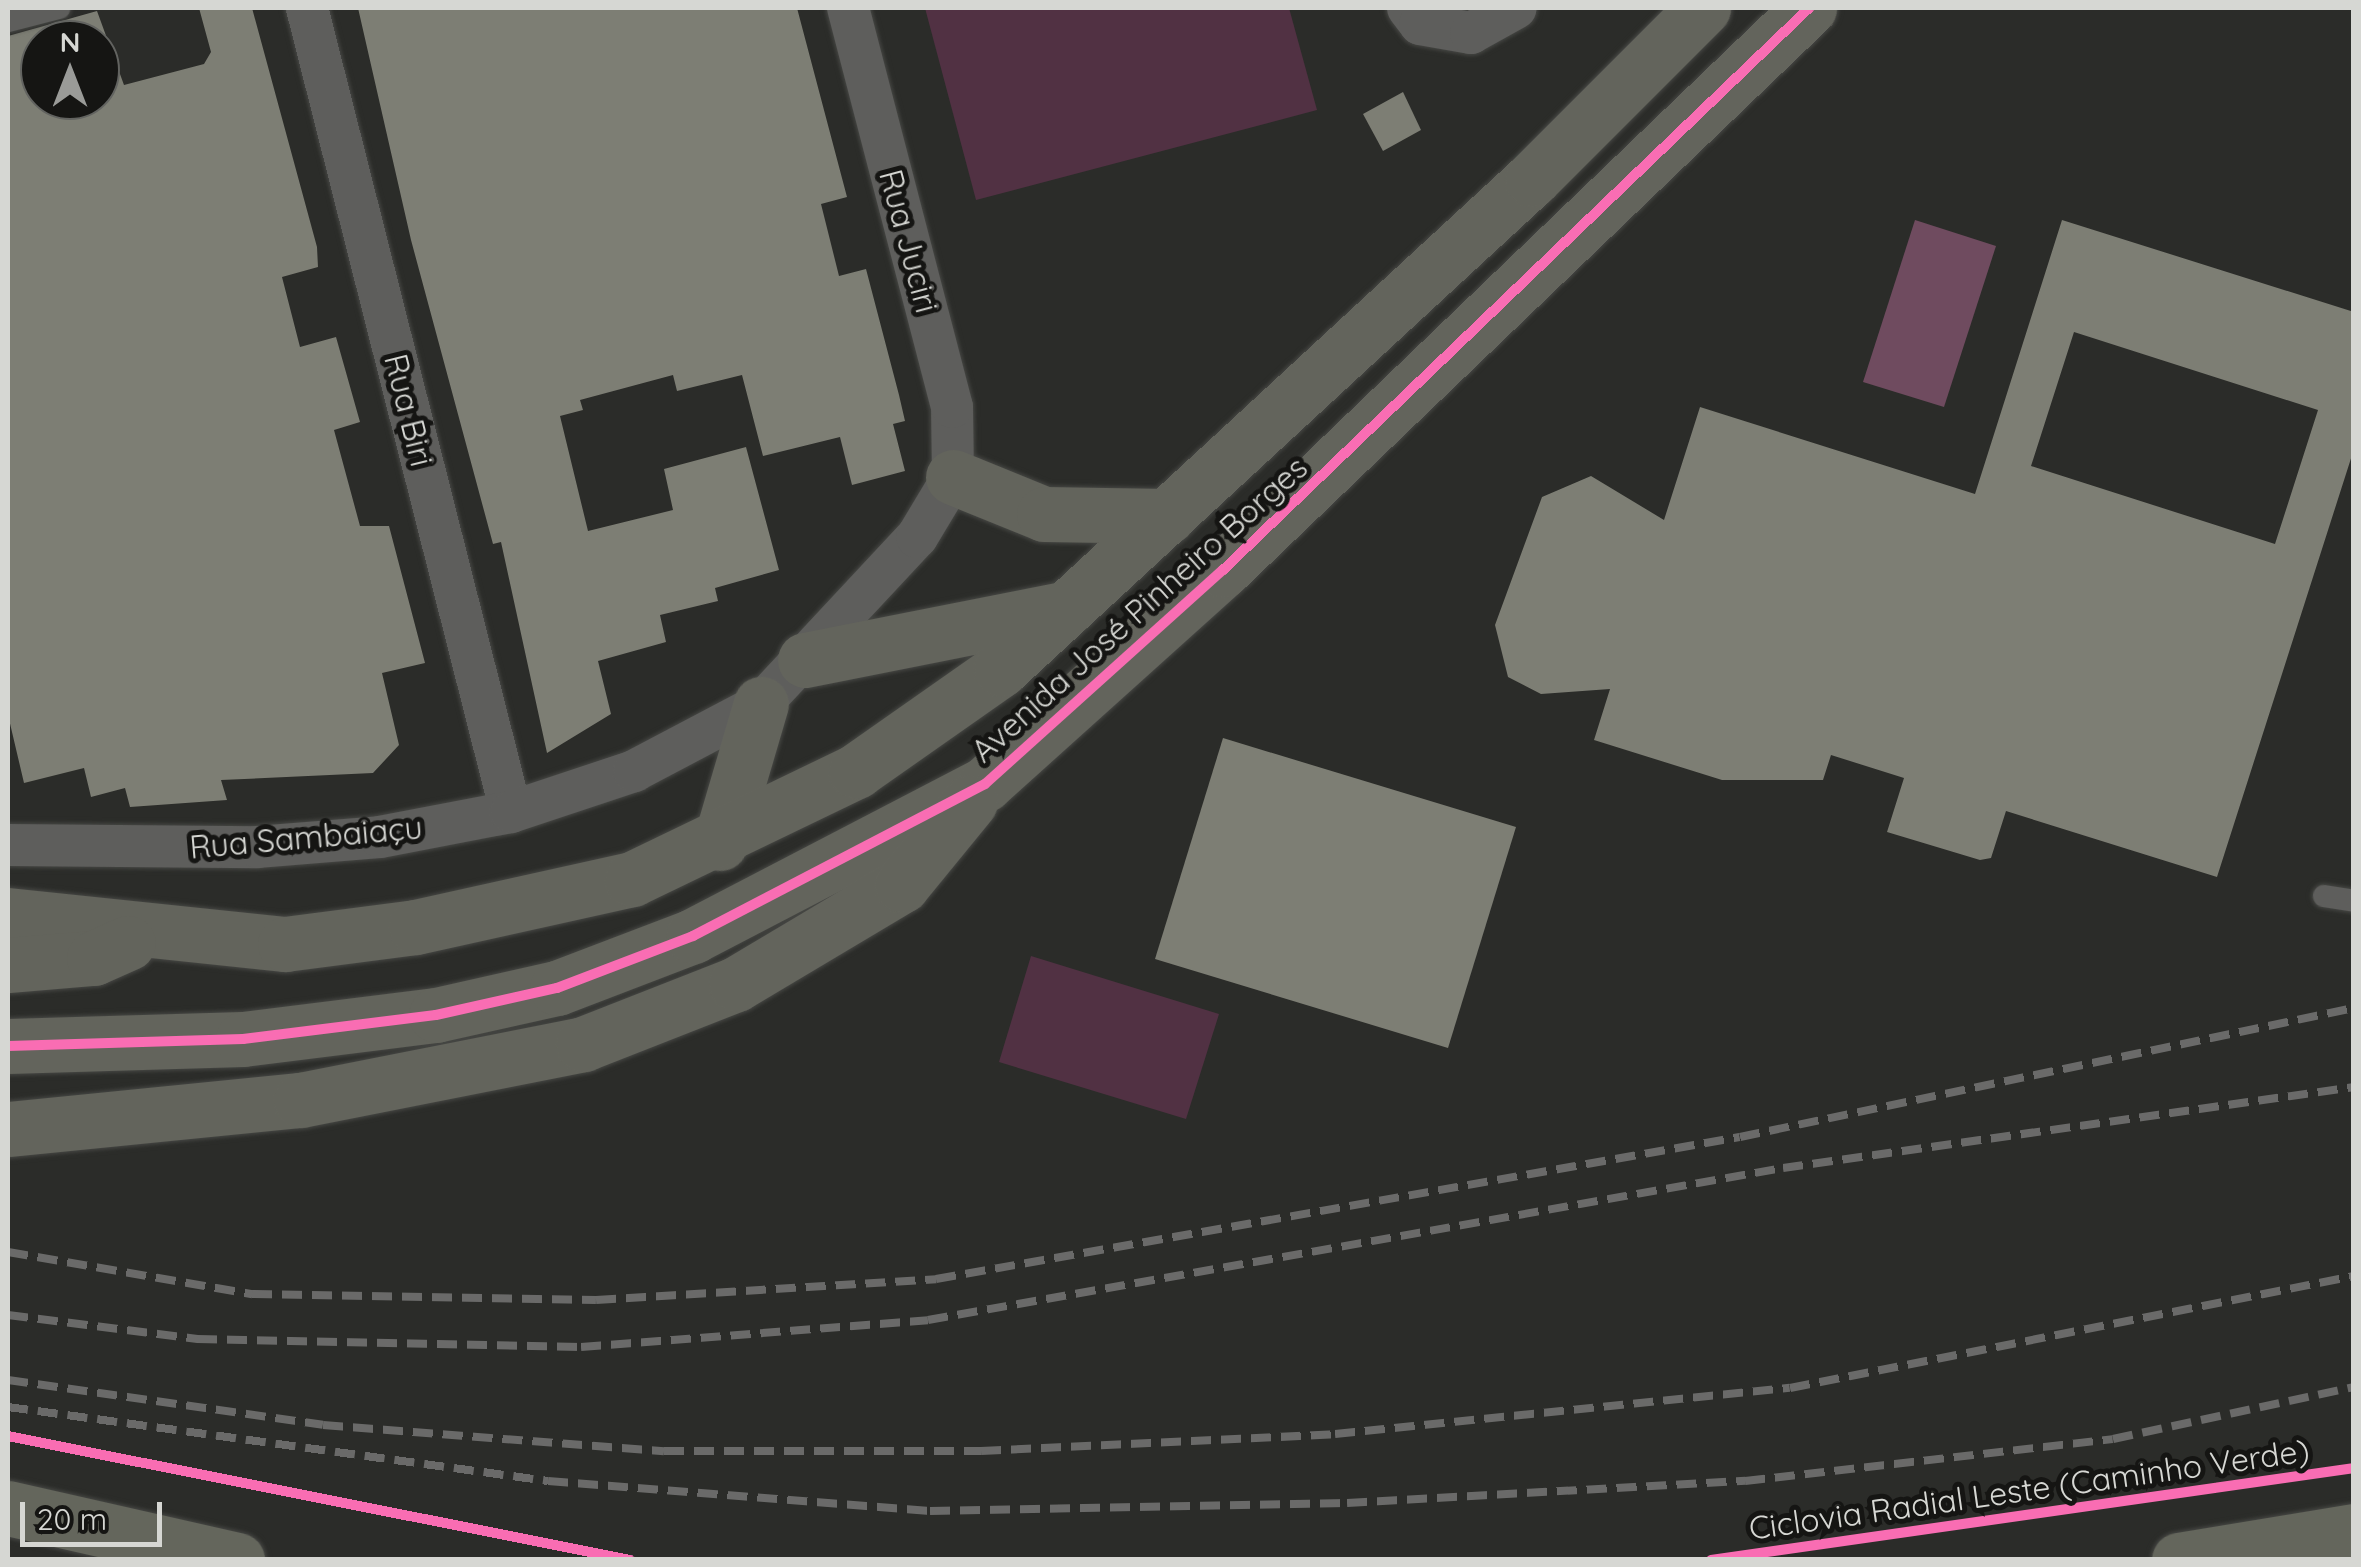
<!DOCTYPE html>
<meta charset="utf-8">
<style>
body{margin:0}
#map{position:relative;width:2361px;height:1567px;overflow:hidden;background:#2b2c29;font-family:Quicksand,sans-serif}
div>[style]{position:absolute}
.green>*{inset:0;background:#513143}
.water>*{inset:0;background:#6f4b5f}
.building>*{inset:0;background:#7d7e74}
.roads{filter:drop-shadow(0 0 2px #464744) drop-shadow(0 0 2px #464744)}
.service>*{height:22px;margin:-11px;padding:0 11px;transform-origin:11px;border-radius:11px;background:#5e5e5c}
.minor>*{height:42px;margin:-21px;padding:0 21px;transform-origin:21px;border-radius:21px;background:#5e5e5c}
.primary>*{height:55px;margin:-27.5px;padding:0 27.5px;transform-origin:27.5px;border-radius:27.5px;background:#63645c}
.trunk>*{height:55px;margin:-27.5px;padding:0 27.5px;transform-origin:27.5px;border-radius:27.5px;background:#64665c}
.rail>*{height:8px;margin-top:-4px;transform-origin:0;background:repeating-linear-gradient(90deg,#6a6a69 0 20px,transparent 0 30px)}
.cycleway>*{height:10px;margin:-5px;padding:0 5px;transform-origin:5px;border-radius:5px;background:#f96db3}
span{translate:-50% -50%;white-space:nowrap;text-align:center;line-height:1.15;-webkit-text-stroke:10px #151513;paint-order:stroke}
.street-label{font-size:32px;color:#d6d7d3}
.frame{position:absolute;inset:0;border:10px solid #d6d7d3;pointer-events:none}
.north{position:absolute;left:20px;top:20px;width:100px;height:100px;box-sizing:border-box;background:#151513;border:2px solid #626360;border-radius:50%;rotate:0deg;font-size:28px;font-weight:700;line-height:40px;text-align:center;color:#d6d7d3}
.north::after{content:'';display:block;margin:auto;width:35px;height:45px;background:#9a9b98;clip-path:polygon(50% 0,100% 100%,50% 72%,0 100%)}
.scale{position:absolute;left:20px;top:1502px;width:142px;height:45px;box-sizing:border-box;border:5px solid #d6d7d3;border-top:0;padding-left:12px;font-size:30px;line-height:35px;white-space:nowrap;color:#d6d7d3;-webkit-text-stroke:8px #151513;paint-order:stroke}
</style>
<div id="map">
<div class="green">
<i style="clip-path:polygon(925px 8px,1289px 8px,1317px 110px,976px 200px)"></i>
<i style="clip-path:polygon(1031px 956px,1219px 1014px,1186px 1119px,999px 1062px)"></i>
</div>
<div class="water">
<i style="clip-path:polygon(1915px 220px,1996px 246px,1944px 407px,1863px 382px)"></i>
</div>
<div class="building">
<i style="clip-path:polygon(evenodd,199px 8px,252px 8px,317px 247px,318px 267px,282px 277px,300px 347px,336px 337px,360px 422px,334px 430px,360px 526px,389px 526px,425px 663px,382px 673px,399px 745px,373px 773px,221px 780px,227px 800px,130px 807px,125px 788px,91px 797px,84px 768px,24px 783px,8px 715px,8px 36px,97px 11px,124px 85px,204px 64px,211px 52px,199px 8px,40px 40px,100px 40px,100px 100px,40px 100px,40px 40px)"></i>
<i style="clip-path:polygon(358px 8px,797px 8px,847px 197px,821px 204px,839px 276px,866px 269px,899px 395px,905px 421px,893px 424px,905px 471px,852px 485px,840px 437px,763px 456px,742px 375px,677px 391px,673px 375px,580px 400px,583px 410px,560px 416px,588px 531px,673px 510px,664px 469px,746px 447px,779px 570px,715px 588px,718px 601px,660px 615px,666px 642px,598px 661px,611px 714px,547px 753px,501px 542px,493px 544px,411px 240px)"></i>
<i style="clip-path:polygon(1403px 92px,1421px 130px,1383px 151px,1363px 114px)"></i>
<i style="clip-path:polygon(evenodd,2062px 220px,2354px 312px,2354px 449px,2217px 877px,2006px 811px,1991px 858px,1980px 860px,1887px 832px,1904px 778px,1831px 755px,1823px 780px,1722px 780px,1594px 740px,1610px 689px,1541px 694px,1508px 677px,1495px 625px,1542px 497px,1591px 476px,1664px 520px,1700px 407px,1975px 494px,2062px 220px,2074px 332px,2318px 410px,2275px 544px,2031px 466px,2074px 332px)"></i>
<i style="clip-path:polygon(1223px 738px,1516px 827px,1448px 1048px,1155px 959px)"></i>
</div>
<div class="roads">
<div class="service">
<i style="left:8px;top:21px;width:53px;rotate:-14.3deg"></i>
<i style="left:2324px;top:896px;width:30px;rotate:9deg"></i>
</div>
<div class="minor">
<i style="left:307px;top:8px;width:829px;rotate:75.76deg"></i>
<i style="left:1408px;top:8px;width:20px;rotate:53deg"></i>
<i style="left:1420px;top:24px;width:52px;rotate:10deg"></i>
<i style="left:1471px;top:33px;width:51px;rotate:-29.1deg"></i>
<i style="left:8px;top:845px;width:249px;rotate:0.5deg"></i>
<i style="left:257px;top:847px;width:123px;rotate:-4.6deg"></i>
<i style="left:380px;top:837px;width:133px;rotate:-10.8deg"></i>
<i style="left:511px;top:812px;width:130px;rotate:-18.4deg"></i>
<i style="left:634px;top:771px;width:144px;rotate:-27.8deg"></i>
<i style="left:761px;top:704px;width:229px;rotate:-47deg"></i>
<i style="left:917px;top:537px;width:70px;rotate:-59deg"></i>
<i style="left:953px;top:477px;width:70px;rotate:-90.8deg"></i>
<i style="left:952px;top:407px;width:412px;rotate:-104.6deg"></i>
</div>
<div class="primary">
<i style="left:953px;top:477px;width:98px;rotate:22.1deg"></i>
<i style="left:1044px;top:514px;width:124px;rotate:0.9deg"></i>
<i style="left:805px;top:660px;width:267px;rotate:-11.2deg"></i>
<i style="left:720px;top:843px;width:145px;rotate:-73.6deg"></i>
<i style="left:8px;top:915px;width:279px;rotate:6deg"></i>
<i style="left:285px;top:944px;width:132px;rotate:-7.4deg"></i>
<i style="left:416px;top:927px;width:221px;rotate:-12.5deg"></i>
<i style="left:632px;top:879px;width:249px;rotate:-25.7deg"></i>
<i style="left:856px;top:771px;width:177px;rotate:-35.1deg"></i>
<i style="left:1001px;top:669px;width:723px;rotate:-42.7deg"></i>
<i style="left:1532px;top:179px;width:242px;rotate:-45deg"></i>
<i style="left:8px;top:965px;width:86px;rotate:-4.7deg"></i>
<i style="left:94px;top:958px;width:37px;rotate:-24deg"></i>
<i style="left:8px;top:1046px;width:235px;rotate:-1.7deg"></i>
<i style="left:243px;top:1039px;width:194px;rotate:-7.1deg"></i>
<i style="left:436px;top:1015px;width:124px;rotate:-12.6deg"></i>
<i style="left:557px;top:988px;width:146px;rotate:-20.9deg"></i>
<i style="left:693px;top:936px;width:329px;rotate:-27.5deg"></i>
<i style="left:985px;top:784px;width:320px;rotate:-42deg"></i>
<i style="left:1223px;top:570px;width:812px;rotate:-43.8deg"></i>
<i style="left:8px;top:1129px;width:294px;rotate:-5.7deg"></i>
<i style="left:301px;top:1100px;width:288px;rotate:-11.2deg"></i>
<i style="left:583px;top:1044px;width:164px;rotate:-21.4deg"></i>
<i style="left:736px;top:984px;width:193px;rotate:-30.8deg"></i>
<i style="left:902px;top:885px;width:107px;rotate:-50.7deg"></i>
</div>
<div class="trunk">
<i style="left:8px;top:1508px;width:235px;rotate:12.8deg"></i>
<i style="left:2179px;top:1560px;width:177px;rotate:-9.4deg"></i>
</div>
</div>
<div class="rail">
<i style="left:8px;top:1252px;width:248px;rotate:9.8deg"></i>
<i style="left:252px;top:1294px;width:344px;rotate:1deg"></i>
<i style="left:596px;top:1300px;width:341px;rotate:-3.5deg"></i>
<i style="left:936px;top:1279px;width:816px;rotate:-10.02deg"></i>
<i style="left:1740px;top:1137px;width:627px;rotate:-11.87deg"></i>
<i style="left:8px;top:1315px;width:191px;rotate:7.2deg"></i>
<i style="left:197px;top:1339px;width:384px;rotate:1.2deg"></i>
<i style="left:581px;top:1347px;width:348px;rotate:-4.4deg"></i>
<i style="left:928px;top:1320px;width:868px;rotate:-10.08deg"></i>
<i style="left:1783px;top:1168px;width:577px;rotate:-8.07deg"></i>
<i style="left:8px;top:1380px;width:318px;rotate:8.1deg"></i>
<i style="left:323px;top:1425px;width:342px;rotate:4.4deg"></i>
<i style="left:664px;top:1451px;width:317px"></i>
<i style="left:981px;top:1451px;width:354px;rotate:-2.7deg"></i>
<i style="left:1335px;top:1434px;width:457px;rotate:-5.8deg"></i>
<i style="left:1790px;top:1388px;width:575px;rotate:-11.23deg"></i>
<i style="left:8px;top:1407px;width:545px;rotate:7.8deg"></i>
<i style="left:548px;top:1481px;width:383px;rotate:4.5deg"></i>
<i style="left:930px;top:1511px;width:417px;rotate:-1.1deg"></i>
<i style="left:1347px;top:1503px;width:399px;rotate:-3.2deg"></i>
<i style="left:1745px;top:1481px;width:370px;rotate:-6.5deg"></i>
<i style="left:2113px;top:1439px;width:247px;rotate:-12.2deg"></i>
</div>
<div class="cycleway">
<i style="left:8px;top:1046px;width:235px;rotate:-1.7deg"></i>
<i style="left:243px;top:1039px;width:194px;rotate:-7.1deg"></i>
<i style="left:436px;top:1015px;width:124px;rotate:-12.6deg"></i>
<i style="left:557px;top:988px;width:146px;rotate:-20.9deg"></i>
<i style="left:693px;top:936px;width:329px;rotate:-27.5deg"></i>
<i style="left:985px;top:784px;width:320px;rotate:-42deg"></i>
<i style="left:1223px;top:570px;width:812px;rotate:-43.8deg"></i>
<i style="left:8px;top:1436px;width:634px;rotate:11.27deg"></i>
<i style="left:1711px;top:1560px;width:650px;rotate:-8.14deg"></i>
</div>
<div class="street-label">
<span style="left:909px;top:241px;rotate:75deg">Rua Juciri</span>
<span style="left:409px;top:410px;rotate:76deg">Rua Biri</span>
<span style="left:1139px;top:609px;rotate:-42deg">Avenida José Pinheiro Borges</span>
<span style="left:306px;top:837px;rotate:-5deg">Rua Sambaiaçu</span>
<span style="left:2029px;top:1489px;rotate:-8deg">Ciclovia Radial Leste (Caminho Verde)</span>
</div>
<div class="frame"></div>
<div class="north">N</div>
<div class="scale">20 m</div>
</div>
